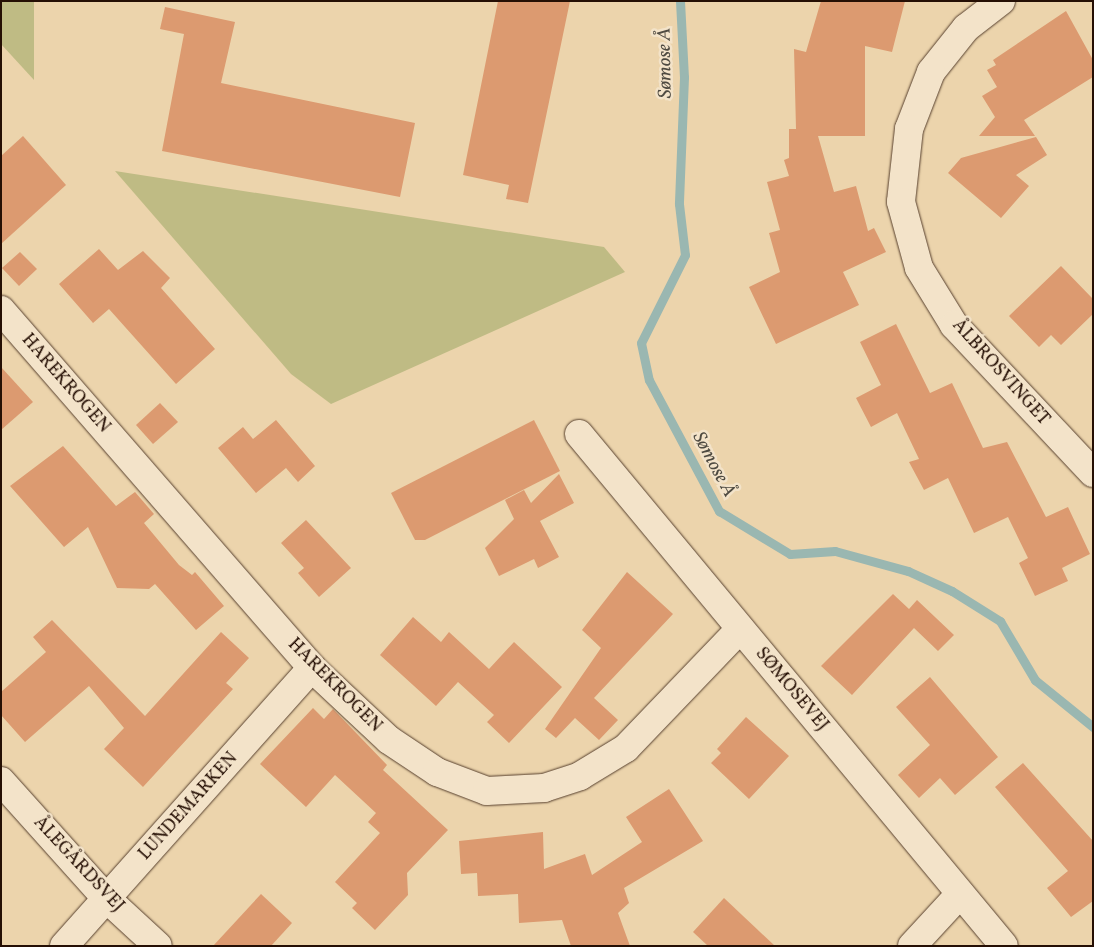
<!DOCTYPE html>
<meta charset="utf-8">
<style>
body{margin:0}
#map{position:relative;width:1094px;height:947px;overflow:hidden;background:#ecd4ac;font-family:Vollkorn,serif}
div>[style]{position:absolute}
.green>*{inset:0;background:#bfbb84}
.stream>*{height:9px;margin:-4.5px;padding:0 4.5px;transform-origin:4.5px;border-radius:4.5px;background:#9ab7b1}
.building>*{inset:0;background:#dc9a70}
.roads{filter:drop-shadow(0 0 1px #57402e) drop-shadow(0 0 1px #57402e)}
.minor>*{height:28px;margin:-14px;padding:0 14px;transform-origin:14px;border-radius:14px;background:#f3e3c9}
span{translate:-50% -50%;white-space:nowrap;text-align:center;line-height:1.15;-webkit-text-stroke:5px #f3e3c9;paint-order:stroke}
.street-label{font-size:18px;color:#250f04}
.water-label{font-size:19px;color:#4e4a41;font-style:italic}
.frame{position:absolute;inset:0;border:2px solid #250f04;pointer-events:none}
</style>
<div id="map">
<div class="green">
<i style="clip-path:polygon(1px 1px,34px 1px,34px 80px,1px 44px)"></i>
<i style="clip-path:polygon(115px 171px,604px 247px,625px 272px,331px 404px,291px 374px)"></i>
</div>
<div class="stream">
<i style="left:680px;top:1px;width:76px;rotate:87deg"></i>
<i style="left:684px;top:77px;width:127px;rotate:92.3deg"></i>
<i style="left:679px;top:204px;width:51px;rotate:83.3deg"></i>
<i style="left:685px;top:255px;width:98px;rotate:116.6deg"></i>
<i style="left:641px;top:343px;width:38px;rotate:78deg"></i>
<i style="left:649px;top:380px;width:149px;rotate:61.9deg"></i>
<i style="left:719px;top:511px;width:83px;rotate:31.2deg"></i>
<i style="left:790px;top:554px;width:45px;rotate:-3.8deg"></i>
<i style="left:835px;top:551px;width:76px;rotate:15.3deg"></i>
<i style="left:908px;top:571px;width:48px;rotate:24.4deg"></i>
<i style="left:952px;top:591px;width:57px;rotate:32deg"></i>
<i style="left:1000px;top:621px;width:69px;rotate:59.3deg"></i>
<i style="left:1035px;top:680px;width:75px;rotate:39deg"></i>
</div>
<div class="building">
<i style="clip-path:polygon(498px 1px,570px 1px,528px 203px,506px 199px,509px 185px,463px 175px)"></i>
<i style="clip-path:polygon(821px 1px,905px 1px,892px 52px,865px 46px,865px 136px,818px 136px,834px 192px,856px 186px,868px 231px,874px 228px,886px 252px,843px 272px,859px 305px,776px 344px,749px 287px,780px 272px,769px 233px,780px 230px,767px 182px,789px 176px,784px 160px,789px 158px,789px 129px,796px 129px,794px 49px,806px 52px)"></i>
<i style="clip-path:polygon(165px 7px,235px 22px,221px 83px,415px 123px,400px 197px,162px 151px,184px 34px,160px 29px)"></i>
<i style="clip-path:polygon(1066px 11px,1093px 60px,1093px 77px,1024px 120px,1035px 136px,979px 136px,995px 117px,982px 96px,997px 87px,987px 70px,996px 65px,993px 60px)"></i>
<i style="clip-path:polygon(23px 136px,66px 185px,1px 244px,1px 156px)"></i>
<i style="clip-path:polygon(1036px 137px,1047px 155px,1016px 175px,1029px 186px,1001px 218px,948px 173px,961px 158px)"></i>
<i style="clip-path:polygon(99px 249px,118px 270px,143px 251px,170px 278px,161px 288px,215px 349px,176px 384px,109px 309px,93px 323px,59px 284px)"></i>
<i style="clip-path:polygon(20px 252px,37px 269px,19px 286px,2px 268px)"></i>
<i style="clip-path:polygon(1061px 266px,1093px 299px,1093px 314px,1061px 345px,1051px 335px,1039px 347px,1009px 316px)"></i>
<i style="clip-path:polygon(896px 324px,930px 393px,952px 383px,983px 448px,1007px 442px,1046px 517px,1068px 507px,1090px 554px,1062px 568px,1068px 581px,1035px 596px,1019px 563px,1028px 558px,1008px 517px,974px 533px,948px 478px,924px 490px,909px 462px,919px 459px,897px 413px,871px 427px,856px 398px,881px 385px,860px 342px)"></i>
<i style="clip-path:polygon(1px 367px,33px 402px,1px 430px)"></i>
<i style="clip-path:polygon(160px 403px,178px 422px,153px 444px,136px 425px)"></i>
<i style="clip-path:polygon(276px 420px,315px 466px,298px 482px,286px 468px,256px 493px,218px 448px,243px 427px,253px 439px)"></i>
<i style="clip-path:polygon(534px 420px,560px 471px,425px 540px,415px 540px,391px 493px)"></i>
<i style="clip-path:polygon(63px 446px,116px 506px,135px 492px,154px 514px,144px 523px,179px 565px,192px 575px,195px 572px,224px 606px,196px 630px,155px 584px,149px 589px,117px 588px,88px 527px,64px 547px,10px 486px)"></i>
<i style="clip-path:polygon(559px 474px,574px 503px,540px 521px,559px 557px,538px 568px,534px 559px,499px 576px,485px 548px,514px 519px,505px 500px,524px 490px,531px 503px)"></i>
<i style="clip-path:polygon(306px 520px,351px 568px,319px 597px,298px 573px,304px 568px,281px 543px)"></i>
<i style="clip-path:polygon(627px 572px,673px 614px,594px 698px,618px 720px,599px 740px,575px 718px,556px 738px,545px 729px,601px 648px,582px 630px)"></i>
<i style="clip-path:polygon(893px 594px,909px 609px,917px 600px,954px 635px,938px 651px,914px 628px,852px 695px,821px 666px)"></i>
<i style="clip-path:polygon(413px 617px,441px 642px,449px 632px,489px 669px,514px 642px,562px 687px,509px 743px,487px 722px,494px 715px,458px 682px,436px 706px,380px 655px)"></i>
<i style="clip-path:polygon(52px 620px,145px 716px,221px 632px,249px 658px,226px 683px,233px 689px,143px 787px,104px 749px,124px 728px,89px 686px,25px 742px,1px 715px,1px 692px,46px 652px,33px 637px)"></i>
<i style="clip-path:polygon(930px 677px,998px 757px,955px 795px,940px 778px,919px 798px,898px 775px,930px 745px,896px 707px)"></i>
<i style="clip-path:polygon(313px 708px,324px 719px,333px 709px,387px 765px,383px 770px,448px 830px,407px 873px,408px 895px,375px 930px,352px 908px,357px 903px,335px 882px,380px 833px,368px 822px,376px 813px,335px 775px,306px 807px,260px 764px)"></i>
<i style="clip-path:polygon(746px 717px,789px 756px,749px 799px,711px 763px,721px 753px,717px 749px)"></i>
<i style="clip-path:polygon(1023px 763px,1093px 841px,1093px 901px,1071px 917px,1047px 888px,1068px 871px,995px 787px)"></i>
<i style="clip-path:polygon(669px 789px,703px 841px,624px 888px,629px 903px,618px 913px,630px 946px,571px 946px,562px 920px,519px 923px,518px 894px,478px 896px,477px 873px,461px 874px,459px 841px,543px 832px,544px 869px,585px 854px,592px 875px,642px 842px,626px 817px)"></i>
<i style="clip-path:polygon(261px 894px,292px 923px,271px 946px,213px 946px)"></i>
<i style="clip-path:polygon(724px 898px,775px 946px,708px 946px,693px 932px)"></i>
</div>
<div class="roads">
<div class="minor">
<i style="left:1001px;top:1px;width:44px;rotate:142.4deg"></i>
<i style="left:966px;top:28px;width:56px;rotate:128.5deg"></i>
<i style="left:931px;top:72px;width:61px;rotate:111.1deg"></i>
<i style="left:909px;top:129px;width:73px;rotate:96.3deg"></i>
<i style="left:901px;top:202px;width:68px;rotate:74.7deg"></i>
<i style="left:919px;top:268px;width:67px;rotate:58.4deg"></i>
<i style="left:954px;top:325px;width:203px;rotate:46.8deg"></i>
<i style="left:1px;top:310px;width:474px;rotate:49deg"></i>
<i style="left:312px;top:668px;width:105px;rotate:43.1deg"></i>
<i style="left:389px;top:740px;width:58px;rotate:33.7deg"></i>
<i style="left:437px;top:772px;width:53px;rotate:20.8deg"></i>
<i style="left:487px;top:791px;width:57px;rotate:-3deg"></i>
<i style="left:544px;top:788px;width:38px;rotate:-18deg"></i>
<i style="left:580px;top:776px;width:54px;rotate:-31.3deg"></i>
<i style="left:626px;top:748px;width:165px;rotate:-46.2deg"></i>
<i style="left:579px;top:434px;width:665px;rotate:50.3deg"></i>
<i style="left:1px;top:781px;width:159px;rotate:48.1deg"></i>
<i style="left:107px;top:899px;width:69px;rotate:42.7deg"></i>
<i style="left:64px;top:946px;width:373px;rotate:-48.3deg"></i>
<i style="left:912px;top:946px;width:71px;rotate:-47.3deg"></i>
</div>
</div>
<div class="street-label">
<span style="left:1000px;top:373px;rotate:48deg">ÅLBROSVINGET</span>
<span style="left:65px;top:384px;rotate:49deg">HAREKROGEN</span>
<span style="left:334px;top:686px;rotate:45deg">HAREKROGEN</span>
<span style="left:791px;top:690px;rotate:50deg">SØMOSEVEJ</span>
<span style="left:189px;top:807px;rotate:-48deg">LUNDEMARKEN</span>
<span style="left:78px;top:865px;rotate:47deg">ÅLEGÅRDSVEJ</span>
</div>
<div class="water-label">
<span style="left:666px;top:63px;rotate:-91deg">Sømose Å</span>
<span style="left:713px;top:465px;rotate:62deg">Sømose Å</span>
</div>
<div class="frame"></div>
</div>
